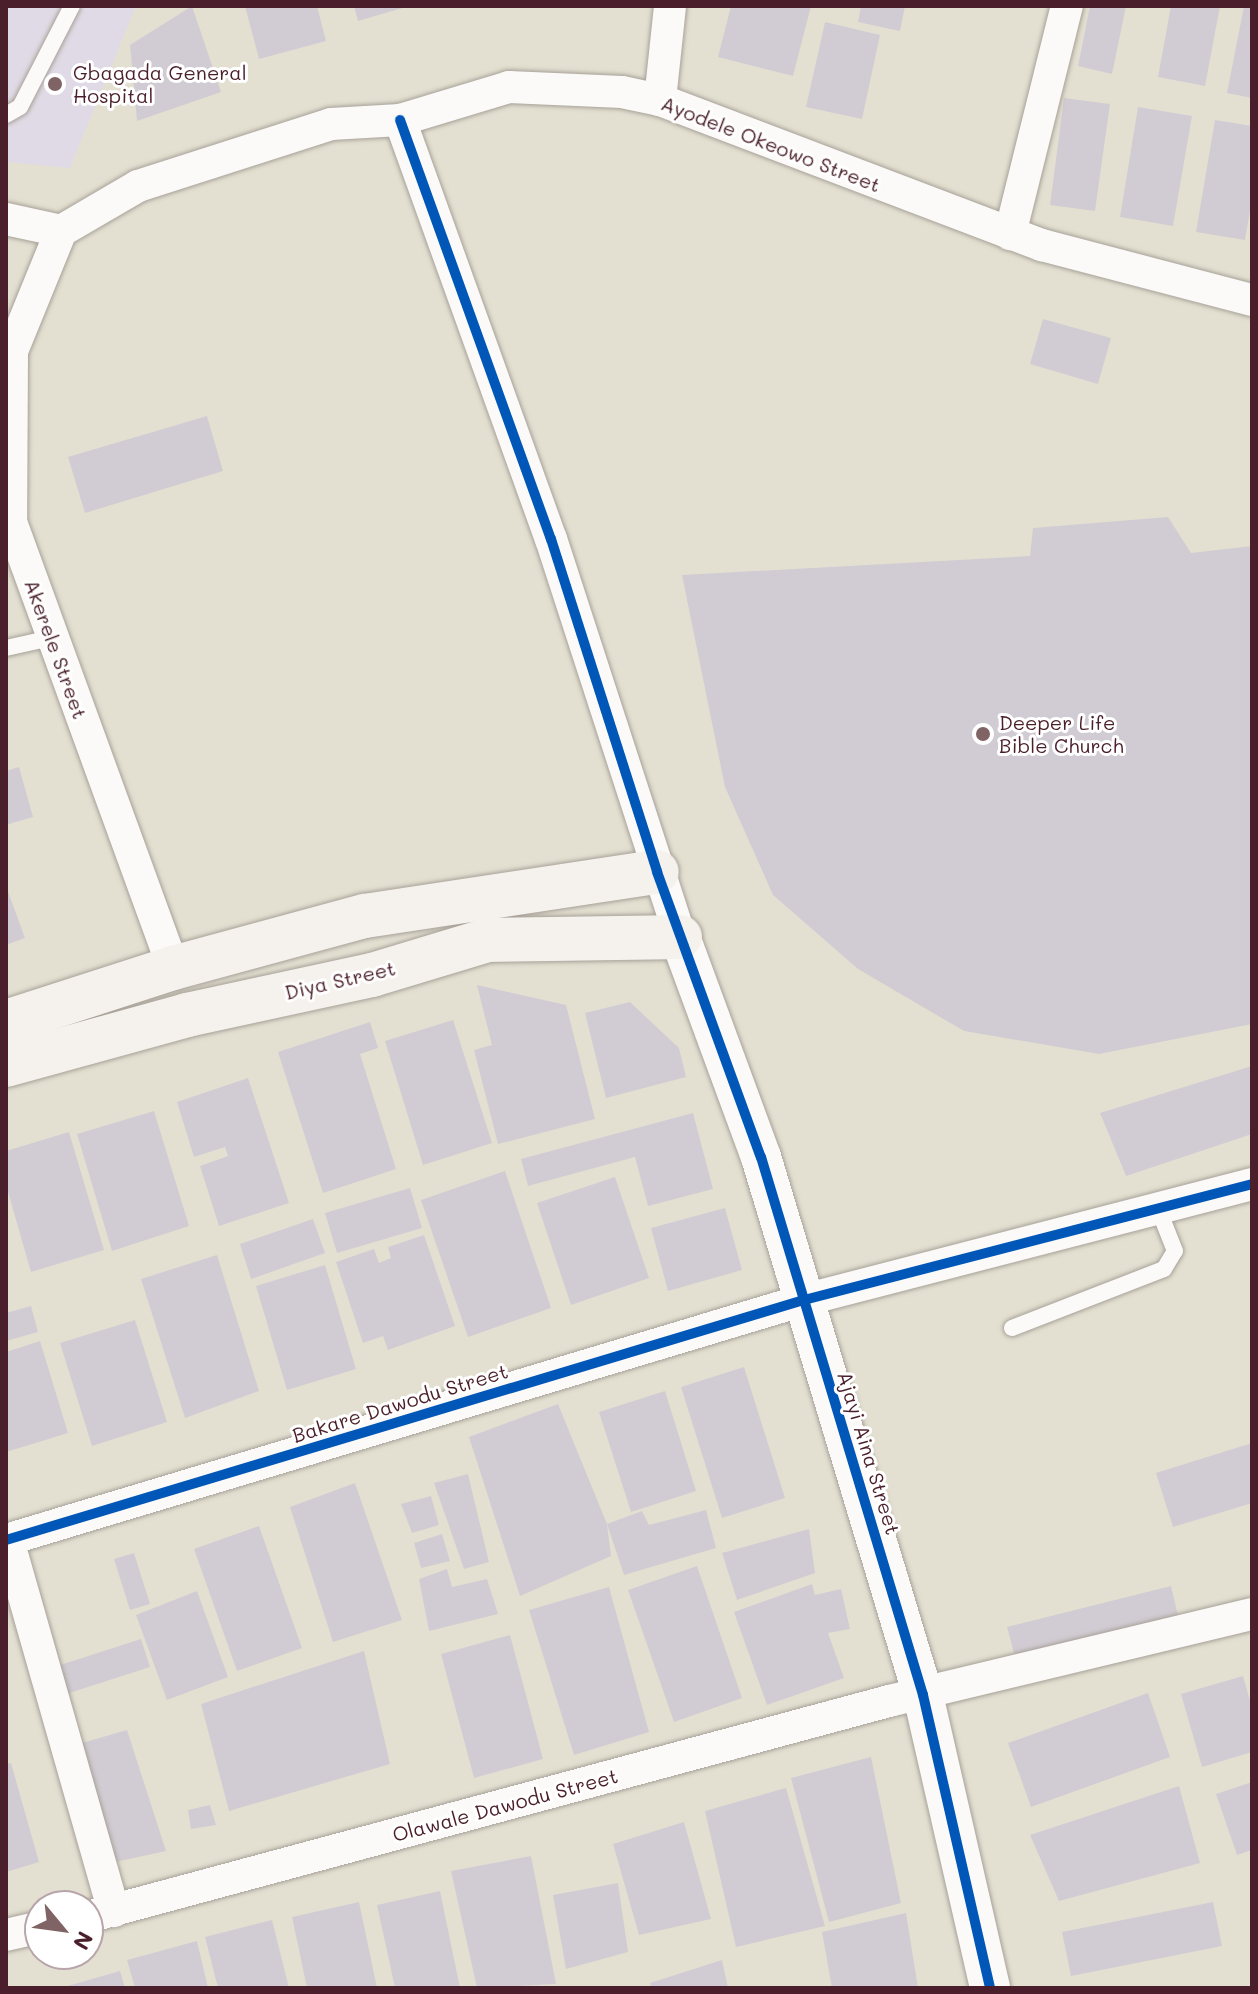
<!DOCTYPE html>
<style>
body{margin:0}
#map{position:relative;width:1258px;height:1994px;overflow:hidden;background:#e3e0d1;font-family:Mali,sans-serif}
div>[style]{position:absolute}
.built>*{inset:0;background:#dfdae5}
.building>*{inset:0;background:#d1ccd3}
.roads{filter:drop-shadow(0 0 2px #a8a199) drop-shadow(0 0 2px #a8a199)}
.service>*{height:16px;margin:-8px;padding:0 8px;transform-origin:8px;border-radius:8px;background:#fbfaf8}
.minor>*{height:32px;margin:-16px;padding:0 16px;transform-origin:16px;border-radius:16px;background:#fbfaf8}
.tertiary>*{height:40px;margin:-20px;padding:0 20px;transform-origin:20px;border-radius:20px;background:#fbfaf8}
.secondary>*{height:44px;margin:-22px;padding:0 22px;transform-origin:22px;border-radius:22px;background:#f5f2ed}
.cycleway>*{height:10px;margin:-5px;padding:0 5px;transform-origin:5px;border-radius:5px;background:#0057b8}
.dots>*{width:22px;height:22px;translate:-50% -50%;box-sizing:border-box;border:4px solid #fff;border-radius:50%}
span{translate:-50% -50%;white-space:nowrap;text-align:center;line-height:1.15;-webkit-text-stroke:6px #fff;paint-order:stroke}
.poi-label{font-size:20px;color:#4a1f2b}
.left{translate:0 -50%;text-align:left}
.street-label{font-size:20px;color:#4a1f2b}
.frame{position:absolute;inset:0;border:8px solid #4a1f2b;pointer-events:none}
.north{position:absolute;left:24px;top:1890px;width:80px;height:80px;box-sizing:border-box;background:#fff;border:2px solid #b7a5aa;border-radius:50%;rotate:119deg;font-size:22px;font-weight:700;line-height:32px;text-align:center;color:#4a1f2b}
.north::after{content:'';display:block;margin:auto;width:28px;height:36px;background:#806365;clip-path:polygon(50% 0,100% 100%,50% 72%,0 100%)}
</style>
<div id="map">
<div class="built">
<i style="clip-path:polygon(6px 6px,136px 6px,70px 168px,6px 162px)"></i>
</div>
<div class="building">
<i style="clip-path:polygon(192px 6px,221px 92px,137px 121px,130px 45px)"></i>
<i style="clip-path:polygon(245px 6px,317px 6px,326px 41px,259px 59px)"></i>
<i style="clip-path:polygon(354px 6px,406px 6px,406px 7px,358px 21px)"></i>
<i style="clip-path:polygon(731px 6px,811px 6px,793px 76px,718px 57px)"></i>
<i style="clip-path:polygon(861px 6px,905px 6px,900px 31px,858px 22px)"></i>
<i style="clip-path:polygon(1090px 6px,1126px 6px,1112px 74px,1078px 66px)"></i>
<i style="clip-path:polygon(1171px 6px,1220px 6px,1205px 86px,1158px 77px)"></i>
<i style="clip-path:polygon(1244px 6px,1252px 6px,1252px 98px,1227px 93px)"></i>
<i style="clip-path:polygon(825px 22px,880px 35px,862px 119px,806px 107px)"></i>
<i style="clip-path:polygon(1064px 98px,1110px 104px,1095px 211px,1050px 205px)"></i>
<i style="clip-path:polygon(1138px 107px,1192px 116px,1173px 226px,1120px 217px)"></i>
<i style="clip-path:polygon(1215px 120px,1252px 126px,1252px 199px,1245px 240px,1196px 232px)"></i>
<i style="clip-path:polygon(1043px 319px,1111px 338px,1098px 384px,1030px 364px)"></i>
<i style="clip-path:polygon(207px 416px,223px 471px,85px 513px,68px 457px)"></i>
<i style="clip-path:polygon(1168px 517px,1191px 553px,1252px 546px,1252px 1024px,1099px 1054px,964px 1031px,858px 969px,773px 895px,725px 787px,682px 575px,1030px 556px,1033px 528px)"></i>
<i style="clip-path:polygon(19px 767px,33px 817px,6px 825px,6px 771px)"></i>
<i style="clip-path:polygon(6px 886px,25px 938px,6px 945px)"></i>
<i style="clip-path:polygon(477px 985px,566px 1005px,595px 1119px,498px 1144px,474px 1050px,492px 1045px)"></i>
<i style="clip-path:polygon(630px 1002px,679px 1048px,686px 1077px,606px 1098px,585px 1013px)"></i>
<i style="clip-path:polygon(453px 1020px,492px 1143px,423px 1165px,385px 1041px)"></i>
<i style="clip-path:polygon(370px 1022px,378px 1048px,360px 1054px,396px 1169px,323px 1193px,278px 1052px)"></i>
<i style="clip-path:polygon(1252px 1066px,1252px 1134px,1126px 1176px,1100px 1113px)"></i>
<i style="clip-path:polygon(248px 1078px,289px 1203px,219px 1226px,200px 1166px,228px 1156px,225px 1147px,194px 1157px,177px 1102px)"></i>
<i style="clip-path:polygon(154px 1111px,189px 1226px,112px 1251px,77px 1134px)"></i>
<i style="clip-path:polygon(693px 1113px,713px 1189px,648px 1206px,635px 1157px,528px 1186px,521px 1159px)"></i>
<i style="clip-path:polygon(69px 1132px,104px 1250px,31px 1272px,6px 1185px,6px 1151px)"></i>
<i style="clip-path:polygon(505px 1171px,551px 1308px,468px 1337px,421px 1200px)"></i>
<i style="clip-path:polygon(615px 1177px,649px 1278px,571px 1305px,537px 1203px)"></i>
<i style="clip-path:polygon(410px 1188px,422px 1228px,337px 1253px,325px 1213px)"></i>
<i style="clip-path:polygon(725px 1208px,742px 1270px,668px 1291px,651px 1228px)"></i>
<i style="clip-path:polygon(313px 1219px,325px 1253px,251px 1279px,240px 1244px)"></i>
<i style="clip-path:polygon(424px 1235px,455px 1326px,388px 1350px,383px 1336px,363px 1343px,336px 1262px,374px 1249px,379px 1263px,391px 1258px,388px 1247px)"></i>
<i style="clip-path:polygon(217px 1255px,259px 1391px,185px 1418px,141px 1279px)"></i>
<i style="clip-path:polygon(325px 1265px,356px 1369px,287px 1390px,256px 1286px)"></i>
<i style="clip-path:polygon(31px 1306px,38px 1332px,6px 1341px,6px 1313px)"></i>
<i style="clip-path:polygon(135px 1320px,167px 1422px,92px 1446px,60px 1343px)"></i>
<i style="clip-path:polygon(40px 1341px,68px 1433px,6px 1452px,6px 1352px)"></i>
<i style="clip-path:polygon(744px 1367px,785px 1498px,722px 1518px,681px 1387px)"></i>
<i style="clip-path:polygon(665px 1391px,696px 1491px,631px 1512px,599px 1412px)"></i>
<i style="clip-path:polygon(558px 1404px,607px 1524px,611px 1556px,520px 1596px,469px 1437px)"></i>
<i style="clip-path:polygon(1252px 1443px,1252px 1503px,1173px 1527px,1156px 1473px)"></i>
<i style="clip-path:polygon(468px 1474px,489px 1562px,464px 1569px,434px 1483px)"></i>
<i style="clip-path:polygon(355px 1483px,402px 1620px,333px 1642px,290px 1507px)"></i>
<i style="clip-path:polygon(431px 1496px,439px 1525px,412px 1533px,401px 1504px)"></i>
<i style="clip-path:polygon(706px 1510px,716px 1548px,624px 1575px,607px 1524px,642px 1511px,649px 1525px)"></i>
<i style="clip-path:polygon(259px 1526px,302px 1648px,237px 1671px,194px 1549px)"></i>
<i style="clip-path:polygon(809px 1529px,815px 1573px,737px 1600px,722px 1553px)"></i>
<i style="clip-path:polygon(442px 1534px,450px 1561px,421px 1568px,414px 1543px)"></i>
<i style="clip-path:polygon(134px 1553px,150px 1604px,130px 1610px,114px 1559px)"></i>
<i style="clip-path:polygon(697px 1566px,742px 1698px,674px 1722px,628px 1590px)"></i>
<i style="clip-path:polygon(447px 1569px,452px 1587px,487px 1579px,498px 1614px,429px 1631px,419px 1579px)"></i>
<i style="clip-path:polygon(812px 1584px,815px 1595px,841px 1589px,850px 1629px,828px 1633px,844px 1678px,767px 1705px,734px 1612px)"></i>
<i style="clip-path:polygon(1171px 1586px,1179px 1620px,1016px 1661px,1007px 1627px)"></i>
<i style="clip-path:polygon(609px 1587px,649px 1732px,574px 1755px,529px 1610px)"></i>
<i style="clip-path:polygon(197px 1591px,228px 1677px,167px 1700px,136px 1615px)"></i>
<i style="clip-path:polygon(510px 1635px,543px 1759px,474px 1778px,441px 1654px)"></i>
<i style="clip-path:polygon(141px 1639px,150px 1667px,60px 1696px,51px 1668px)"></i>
<i style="clip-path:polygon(364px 1651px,390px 1764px,229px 1811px,201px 1704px)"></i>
<i style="clip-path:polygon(1243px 1676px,1252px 1708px,1252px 1752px,1202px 1767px,1181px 1694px)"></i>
<i style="clip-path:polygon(1148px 1693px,1170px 1757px,1031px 1807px,1008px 1743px)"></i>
<i style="clip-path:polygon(127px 1730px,166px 1851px,106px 1864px,75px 1745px)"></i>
<i style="clip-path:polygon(871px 1757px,901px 1903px,829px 1922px,791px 1778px)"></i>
<i style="clip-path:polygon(11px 1763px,39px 1862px,6px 1872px,6px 1764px)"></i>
<i style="clip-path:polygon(1252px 1782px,1252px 1850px,1237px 1855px,1216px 1794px)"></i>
<i style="clip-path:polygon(1179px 1786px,1200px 1863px,1059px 1901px,1030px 1835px)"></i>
<i style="clip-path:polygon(786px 1788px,825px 1926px,736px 1947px,705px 1811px)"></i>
<i style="clip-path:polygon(210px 1805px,216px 1825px,191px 1829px,188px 1810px)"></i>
<i style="clip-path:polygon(684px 1822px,711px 1919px,639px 1935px,613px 1844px)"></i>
<i style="clip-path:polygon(531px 1856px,556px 1984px,477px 1988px,451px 1871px)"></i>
<i style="clip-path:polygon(618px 1883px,628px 1952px,566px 1969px,553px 1895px)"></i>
<i style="clip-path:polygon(440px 1891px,460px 1988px,395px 1988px,377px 1905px)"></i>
<i style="clip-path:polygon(359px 1902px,377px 1988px,307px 1988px,292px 1917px)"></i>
<i style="clip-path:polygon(1213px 1902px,1222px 1946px,1071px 1976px,1062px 1932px)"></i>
<i style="clip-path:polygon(906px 1913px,918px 1988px,832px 1988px,822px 1932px)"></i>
<i style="clip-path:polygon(272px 1920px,289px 1988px,218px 1988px,205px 1937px)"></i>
<i style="clip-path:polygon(197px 1941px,208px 1988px,135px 1988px,127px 1960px)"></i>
<i style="clip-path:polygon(722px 1960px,728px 1988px,651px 1988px,650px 1983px)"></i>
<i style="clip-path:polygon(120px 1971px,125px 1988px,64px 1988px,64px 1987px)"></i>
</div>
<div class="roads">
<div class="service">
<i style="left:6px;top:115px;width:16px;rotate:-30deg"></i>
<i style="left:20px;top:107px;width:114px;rotate:-62.8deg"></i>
<i style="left:6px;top:648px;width:46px;rotate:-12.5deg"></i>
<i style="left:1012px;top:1328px;width:163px;rotate:-21.2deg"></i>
<i style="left:1164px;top:1269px;width:21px;rotate:-59deg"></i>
<i style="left:1175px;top:1251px;width:46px;rotate:-111.6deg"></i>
</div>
<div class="minor">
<i style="left:660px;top:100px;width:95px;rotate:-83.9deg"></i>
<i style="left:400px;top:120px;width:445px;rotate:70.2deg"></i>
<i style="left:551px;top:539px;width:418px;rotate:72deg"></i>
<i style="left:6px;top:219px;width:56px;rotate:12.3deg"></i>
<i style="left:61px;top:231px;width:89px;rotate:-30.3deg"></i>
<i style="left:138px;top:186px;width:203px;rotate:-17.8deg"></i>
<i style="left:331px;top:124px;width:69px;rotate:-3.3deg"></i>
<i style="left:400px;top:120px;width:114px;rotate:-16.8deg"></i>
<i style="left:509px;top:87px;width:113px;rotate:2.5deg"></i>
<i style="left:622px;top:92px;width:39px;rotate:12deg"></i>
<i style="left:660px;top:100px;width:409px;rotate:20.8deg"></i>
<i style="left:1042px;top:245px;width:217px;rotate:14.7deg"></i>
<i style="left:61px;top:231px;width:130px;rotate:112.2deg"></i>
<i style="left:12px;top:351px;width:171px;rotate:90.3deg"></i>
<i style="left:11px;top:522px;width:475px;rotate:70deg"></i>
<i style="left:1010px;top:234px;width:235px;rotate:-76deg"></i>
<i style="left:6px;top:1540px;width:833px;rotate:-16.74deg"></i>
<i style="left:804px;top:1300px;width:463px;rotate:-14.5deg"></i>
<i style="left:8px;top:1540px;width:386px;rotate:74.1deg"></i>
<i style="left:88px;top:1917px;width:830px;rotate:-15.09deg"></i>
<i style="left:889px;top:1701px;width:373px;rotate:-13.5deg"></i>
<i style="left:6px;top:1935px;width:35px;rotate:-13deg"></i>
</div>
<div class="tertiary">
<i style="left:680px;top:937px;width:234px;rotate:69.8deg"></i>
<i style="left:761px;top:1157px;width:562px;rotate:73.24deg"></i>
<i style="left:923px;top:1695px;width:301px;rotate:77.1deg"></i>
</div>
<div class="secondary">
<i style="left:6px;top:1022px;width:176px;rotate:-17.9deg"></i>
<i style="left:173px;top:968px;width:199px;rotate:-15.2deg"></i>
<i style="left:365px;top:916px;width:295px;rotate:-8.6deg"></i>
<i style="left:6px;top:1065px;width:188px;rotate:-15.4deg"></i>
<i style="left:187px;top:1015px;width:189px;rotate:-12.2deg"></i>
<i style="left:372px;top:975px;width:121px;rotate:-16.8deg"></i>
<i style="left:488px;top:940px;width:192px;rotate:-0.9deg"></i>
</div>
</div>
<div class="cycleway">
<i style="left:400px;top:120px;width:445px;rotate:70.2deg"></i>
<i style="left:551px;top:539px;width:349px;rotate:72.3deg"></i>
<i style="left:657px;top:872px;width:303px;rotate:70deg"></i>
<i style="left:761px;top:1157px;width:562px;rotate:73.24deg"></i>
<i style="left:923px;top:1695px;width:301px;rotate:77.1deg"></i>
<i style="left:6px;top:1540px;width:833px;rotate:-16.74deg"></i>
<i style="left:804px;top:1300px;width:463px;rotate:-14.5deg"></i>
</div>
<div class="dots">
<i style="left:55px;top:84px;background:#806365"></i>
<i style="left:983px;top:734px;background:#806365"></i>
</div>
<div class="poi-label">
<span class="left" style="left:73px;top:84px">Gbagada General<br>Hospital</span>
<span class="left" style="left:999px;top:734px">Deeper Life<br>Bible Church</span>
</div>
<div class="street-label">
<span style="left:771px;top:144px;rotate:21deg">Ayodele Okeowo Street</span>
<span style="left:56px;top:649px;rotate:70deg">Akerele Street</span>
<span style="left:340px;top:980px;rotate:-13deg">Diya Street</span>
<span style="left:400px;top:1403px;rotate:-17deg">Bakare Dawodu Street</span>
<span style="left:869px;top:1453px;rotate:73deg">Ajayi Aina Street</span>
<span style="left:505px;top:1805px;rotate:-15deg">Olawale Dawodu Street</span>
</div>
<div class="frame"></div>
<div class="north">N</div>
</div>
